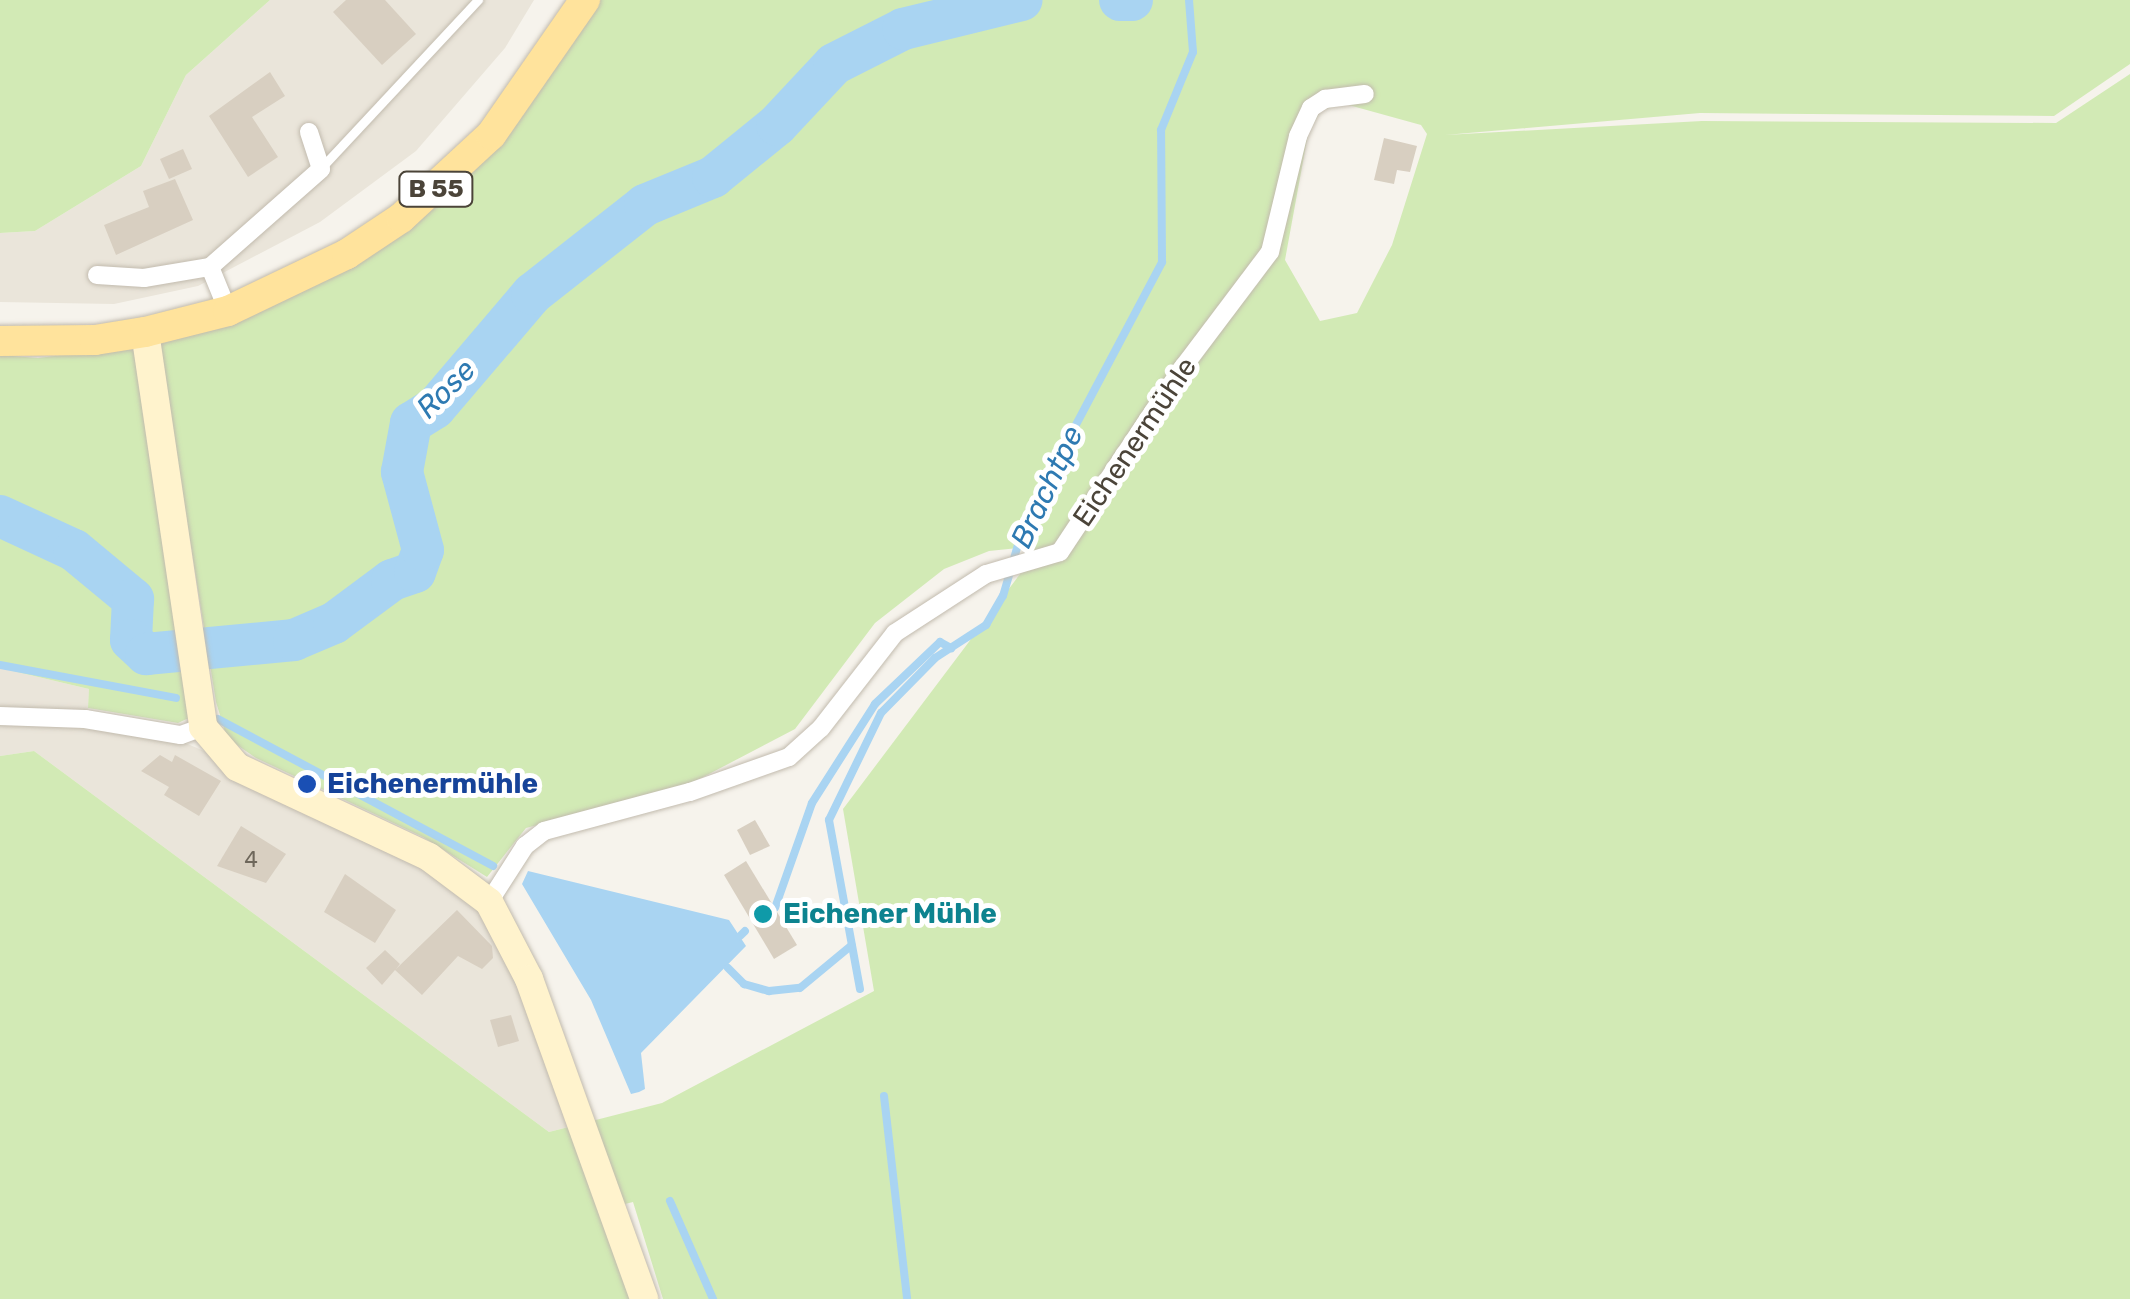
<!DOCTYPE html>
<meta charset="utf-8">
<style>
body{margin:0}
#map{position:relative;width:2130px;height:1299px;overflow:hidden;background:#f6f3ec;font-family:Rubik,sans-serif}
div>[style]{position:absolute}
.residential>*{inset:0;background:#eae5da}
.green>*{inset:0;background:#d2eab5}
.water>*{inset:0;background:#a9d4f2}
.stream>*{height:8px;margin:-4px;padding:0 4px;transform-origin:4px;border-radius:4px;background:#a9d4f2}
.river>*{height:42px;margin:-21px;padding:0 21px;transform-origin:21px;border-radius:21px;background:#a9d4f2}
.building>*{inset:0;background:#d8cfc1}
.roads{filter:drop-shadow(0 0 2px #c2bbae) drop-shadow(0 0 2px #c2bbae)}
.lane>*{height:9px;margin:-4.5px;padding:0 4.5px;transform-origin:4.5px;border-radius:4.5px;background:#fff}
.street>*{height:18px;margin:-9px;padding:0 9px;transform-origin:9px;border-radius:9px;background:#fff}
.secondary>*{height:28px;margin:-14px;padding:0 14px;transform-origin:14px;border-radius:14px;background:#fff3cd}
.primary>*{height:30px;margin:-15px;padding:0 15px;transform-origin:15px;border-radius:15px;background:#ffe39c}
.dots>*{width:28px;height:28px;translate:-50% -50%;box-sizing:border-box;border:5px solid #fff;border-radius:50%}
span{translate:-50% -50%;white-space:nowrap;text-align:center;line-height:1.15;-webkit-text-stroke:10px #fff;paint-order:stroke}
.number-label{font-size:22px;color:#6e675b}
.number-label span{-webkit-text-stroke-width:0}
.shield-label span{padding:2px 8px;background:#fff;border:2px solid;border-radius:8px;-webkit-text-stroke-width:0}
.shield-label{font-size:25px;color:#4b4439;font-weight:700}
.street-label{font-size:28px;color:#4b4439}
.transit-label{font-size:28px;color:#164399;font-weight:700}
.left{translate:0 -50%;text-align:left}
.culture-label{font-size:28px;color:#0d838f;font-weight:700}
.water-label{font-size:30px;color:#2e7ab2;font-style:italic}
</style>
<div id="map">
<div class="residential">
<i style="clip-path:polygon(270px 0,534px 0,505px 48px,416px 151px,320px 222px,198px 286px,114px 304px,0 302px,0 233px,35px 231px,141px 166px,186px 75px)"></i>
<i style="clip-path:polygon(0 668px,89px 689px,88px 723px,178px 740px,247px 769px,489px 902px,583px 1123px,549px 1132px,34px 751px,0 756px)"></i>
</div>
<div class="green">
<i style="clip-path:polygon(0 0,270px 0,186px 75px,141px 166px,35px 231px,0 233px)"></i>
<i style="clip-path:polygon(evenodd,599px 0,2130px 0,2130px 64px,2054px 116px,1700px 113px,1445px 135px,1702px 121px,2056px 123px,2130px 74px,2130px 1299px,663px 1299px,633px 1202px,613px 1207px,638px 1299px,0 1299px,0 756px,34px 751px,549px 1132px,662px 1103px,874px 991px,843px 809px,1020px 574px,1029px 547px,989px 551px,944px 569px,875px 623px,795px 729px,688px 785px,526px 828px,487px 877px,423px 837px,256px 758px,227px 738px,216px 702px,158px 342px,355px 261px,462px 182px,541px 89px,599px 0,1345px 104px,1421px 125px,1427px 134px,1392px 245px,1357px 313px,1320px 321px,1285px 260px,1308px 134px,1321px 110px,1345px 104px)"></i>
<i style="clip-path:polygon(136px 346px,191px 717px,178px 723px,88px 708px,89px 689px,0 668px,0 355px,38px 358px)"></i>
</div>
<div class="water">
<i style="clip-path:polygon(528px 871px,729px 920px,746px 946px,641px 1053px,645px 1089px,639px 1092px,631px 1094px,591px 1000px,522px 884px)"></i>
</div>
<div class="stream">
<i style="left:0;top:665px;width:179px;rotate:10.6deg"></i>
<i style="left:218px;top:719px;width:312px;rotate:28.1deg"></i>
<i style="left:775px;top:908px;width:111px;rotate:-70.6deg"></i>
<i style="left:812px;top:803px;width:117px;rotate:-57.5deg"></i>
<i style="left:875px;top:704px;width:90px;rotate:-43.6deg"></i>
<i style="left:940px;top:642px;width:13px;rotate:29deg"></i>
<i style="left:740px;top:936px;width:7px;rotate:-45deg"></i>
<i style="left:728px;top:968px;width:23px;rotate:45deg"></i>
<i style="left:744px;top:984px;width:26px;rotate:16deg"></i>
<i style="left:769px;top:991px;width:31px;rotate:-6deg"></i>
<i style="left:800px;top:988px;width:67px;rotate:-39.6deg"></i>
<i style="left:860px;top:989px;width:172px;rotate:-100.4deg"></i>
<i style="left:829px;top:820px;width:119px;rotate:-64.1deg"></i>
<i style="left:881px;top:713px;width:77px;rotate:-45.5deg"></i>
<i style="left:935px;top:658px;width:61px;rotate:-32.9deg"></i>
<i style="left:986px;top:625px;width:34px;rotate:-60deg"></i>
<i style="left:1003px;top:596px;width:78px;rotate:-73.7deg"></i>
<i style="left:1025px;top:521px;width:293px;rotate:-62.1deg"></i>
<i style="left:1162px;top:262px;width:132px;rotate:-90.4deg"></i>
<i style="left:1161px;top:130px;width:84px;rotate:-67.7deg"></i>
<i style="left:1193px;top:52px;width:52px;rotate:-94.4deg"></i>
<i style="left:884px;top:1096px;width:204px;rotate:83.5deg"></i>
<i style="left:670px;top:1201px;width:107px;rotate:66.3deg"></i>
</div>
<div class="river">
<i style="left:1120px;top:0;width:12px"></i>
<i style="left:0;top:516px;width:81px;rotate:24.7deg"></i>
<i style="left:74px;top:550px;width:77px;rotate:39.7deg"></i>
<i style="left:133px;top:599px;width:41px;rotate:92.8deg"></i>
<i style="left:131px;top:640px;width:21px;rotate:43deg"></i>
<i style="left:146px;top:654px;width:149px;rotate:-5.4deg"></i>
<i style="left:294px;top:640px;width:43px;rotate:-23deg"></i>
<i style="left:334px;top:623px;width:72px;rotate:-36.6deg"></i>
<i style="left:392px;top:580px;width:24px;rotate:-19deg"></i>
<i style="left:415px;top:572px;width:23px;rotate:-70deg"></i>
<i style="left:423px;top:550px;width:81px;rotate:-105.1deg"></i>
<i style="left:402px;top:472px;width:50px;rotate:-79.6deg"></i>
<i style="left:411px;top:423px;width:28px;rotate:-32deg"></i>
<i style="left:435px;top:408px;width:150px;rotate:-49.6deg"></i>
<i style="left:532px;top:294px;width:144px;rotate:-38.2deg"></i>
<i style="left:645px;top:205px;width:74px;rotate:-22.4deg"></i>
<i style="left:713px;top:177px;width:82px;rotate:-39.1deg"></i>
<i style="left:777px;top:125px;width:83px;rotate:-46.9deg"></i>
<i style="left:834px;top:64px;width:77px;rotate:-26.9deg"></i>
<i style="left:903px;top:29px;width:122px;rotate:-13.7deg"></i>
</div>
<div class="building">
<i style="clip-path:polygon(346px 0,385px 0,416px 34px,382px 65px,333px 12px)"></i>
<i style="clip-path:polygon(270px 72px,285px 96px,252px 117px,278px 157px,248px 177px,209px 116px)"></i>
<i style="clip-path:polygon(1384px 138px,1417px 146px,1410px 172px,1397px 170px,1394px 184px,1374px 180px)"></i>
<i style="clip-path:polygon(183px 149px,192px 169px,169px 179px,160px 159px)"></i>
<i style="clip-path:polygon(175px 179px,193px 220px,116px 255px,104px 225px,149px 207px,143px 191px)"></i>
<i style="clip-path:polygon(160px 755px,172px 762px,175px 755px,221px 781px,199px 816px,164px 795px,169px 787px,141px 771px)"></i>
<i style="clip-path:polygon(755px 820px,770px 846px,750px 855px,737px 830px)"></i>
<i style="clip-path:polygon(241px 826px,286px 854px,266px 883px,217px 866px)"></i>
<i style="clip-path:polygon(746px 861px,797px 945px,774px 959px,724px 875px)"></i>
<i style="clip-path:polygon(345px 874px,396px 910px,375px 943px,324px 912px)"></i>
<i style="clip-path:polygon(457px 910px,492px 946px,493px 958px,482px 969px,458px 956px,422px 995px,395px 970px,382px 985px,366px 968px,385px 950px,400px 964px,396px 969px)"></i>
<i style="clip-path:polygon(511px 1015px,519px 1041px,498px 1047px,490px 1020px)"></i>
</div>
<div class="roads">
<div class="lane">
<i style="left:322px;top:167px;width:229px;rotate:-47deg"></i>
</div>
<div class="street">
<i style="left:210px;top:267px;width:48px;rotate:67.8deg"></i>
<i style="left:97px;top:275px;width:47px;rotate:3.7deg"></i>
<i style="left:144px;top:278px;width:67px;rotate:-9.5deg"></i>
<i style="left:210px;top:267px;width:148px;rotate:-41.4deg"></i>
<i style="left:321px;top:169px;width:39px;rotate:-108deg"></i>
<i style="left:0;top:716px;width:85px;rotate:2deg"></i>
<i style="left:85px;top:719px;width:97px;rotate:9.5deg"></i>
<i style="left:181px;top:735px;width:23px;rotate:-20deg"></i>
<i style="left:489px;top:902px;width:67px;rotate:-57.3deg"></i>
<i style="left:525px;top:846px;width:24px;rotate:-38deg"></i>
<i style="left:544px;top:831px;width:151px;rotate:-15deg"></i>
<i style="left:690px;top:792px;width:105px;rotate:-19.5deg"></i>
<i style="left:789px;top:757px;width:43px;rotate:-42.2deg"></i>
<i style="left:821px;top:728px;width:120px;rotate:-52.1deg"></i>
<i style="left:895px;top:633px;width:108px;rotate:-33deg"></i>
<i style="left:986px;top:574px;width:77px;rotate:-16.6deg"></i>
<i style="left:1060px;top:552px;width:219px;rotate:-56.4deg"></i>
<i style="left:1181px;top:370px;width:148px;rotate:-53deg"></i>
<i style="left:1270px;top:252px;width:119px;rotate:-76.4deg"></i>
<i style="left:1298px;top:136px;width:31px;rotate:-65deg"></i>
<i style="left:1311px;top:108px;width:17px;rotate:-33deg"></i>
<i style="left:1325px;top:99px;width:40px;rotate:-7.1deg"></i>
</div>
<div class="secondary">
<i style="left:145px;top:332px;width:399px;rotate:81.6deg"></i>
<i style="left:203px;top:727px;width:52px;rotate:49.6deg"></i>
<i style="left:237px;top:767px;width:212px;rotate:25.1deg"></i>
<i style="left:429px;top:857px;width:75px;rotate:36.9deg"></i>
<i style="left:489px;top:902px;width:87px;rotate:62.5deg"></i>
<i style="left:529px;top:979px;width:340px;rotate:70.2deg"></i>
</div>
<div class="primary">
<i style="left:0;top:341px;width:95px;rotate:-0.6deg"></i>
<i style="left:95px;top:340px;width:51px;rotate:-9.1deg"></i>
<i style="left:145px;top:332px;width:86px;rotate:-14.2deg"></i>
<i style="left:228px;top:311px;width:132px;rotate:-25.6deg"></i>
<i style="left:347px;top:254px;width:65px;rotate:-33.7deg"></i>
<i style="left:401px;top:218px;width:122px;rotate:-42.7deg"></i>
<i style="left:491px;top:135px;width:165px;rotate:-55.2deg"></i>
</div>
</div>
<div class="dots">
<i style="left:307px;top:784px;background:#1a4fb4"></i>
<i style="left:763px;top:914px;background:#0f9aa8"></i>
</div>
<div class="number-label">
<span style="left:251px;top:860px">4</span>
</div>
<div class="shield-label">
<span style="left:436px;top:189px">B 55</span>
</div>
<div class="street-label">
<span style="left:1135px;top:442px;rotate:-56deg">Eichenermühle</span>
</div>
<div class="transit-label">
<span class="left" style="left:327px;top:784px">Eichenermühle</span>
</div>
<div class="culture-label">
<span class="left" style="left:783px;top:914px">Eichener Mühle</span>
</div>
<div class="water-label">
<span style="left:446px;top:389px;rotate:-45deg">Rose</span>
<span style="left:1047px;top:487px;rotate:-65deg">Brachtpe</span>
</div>
</div>
